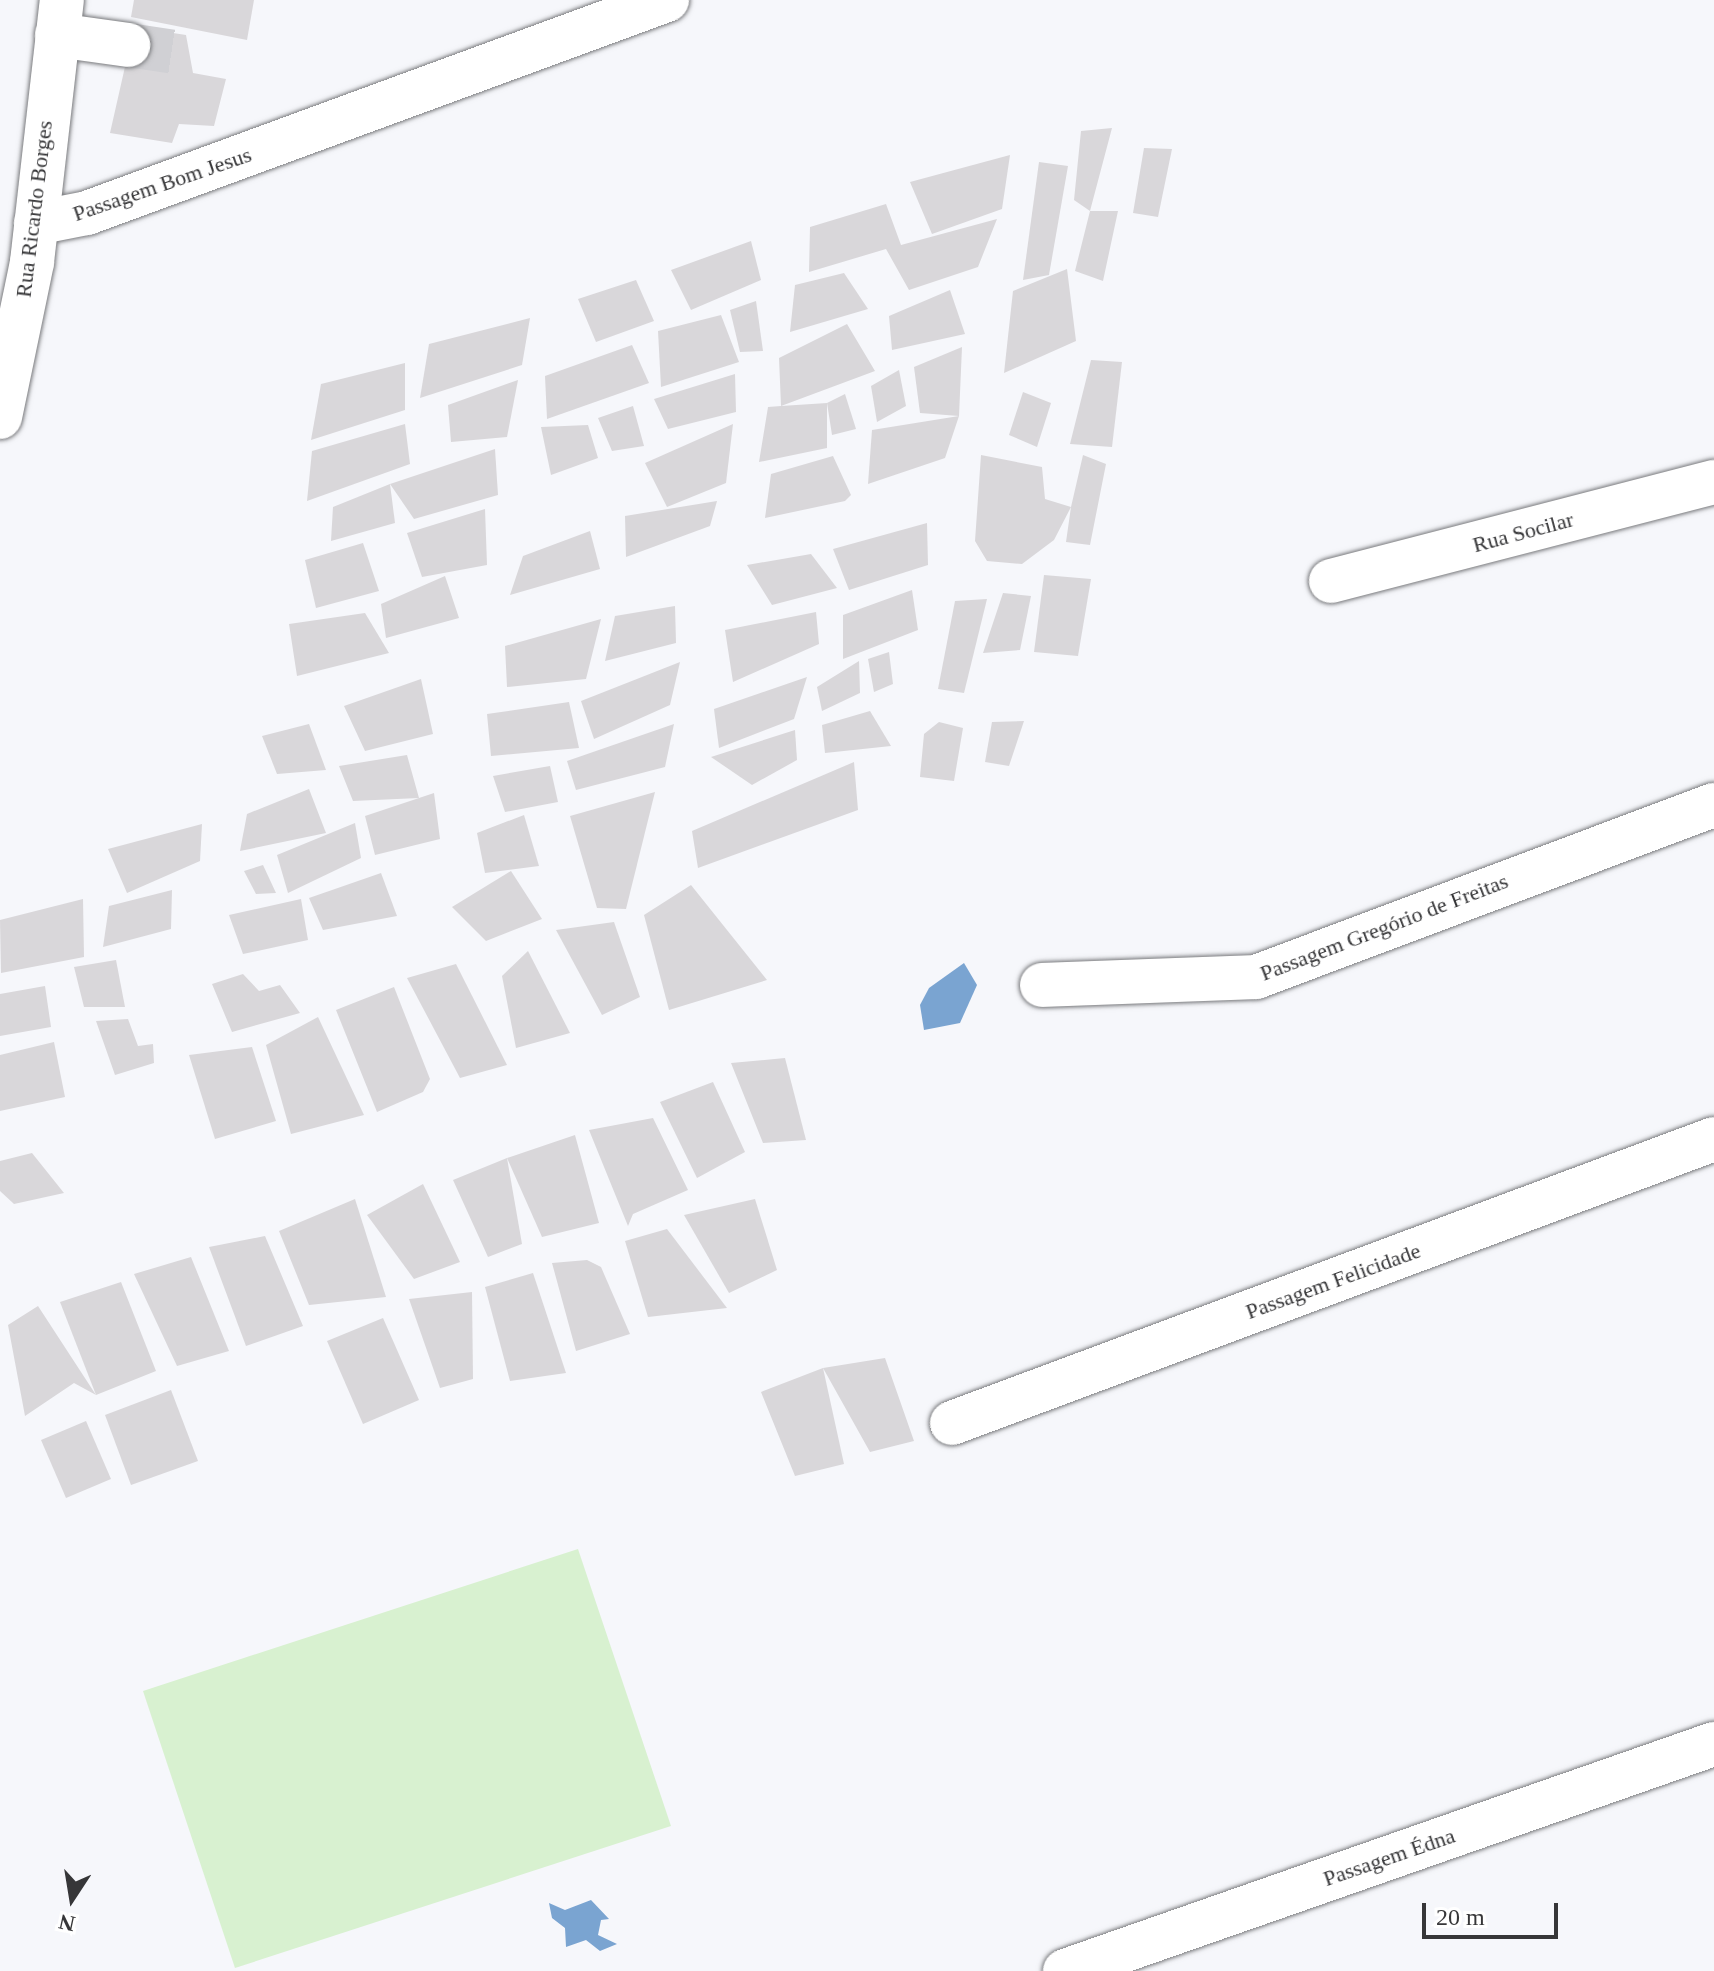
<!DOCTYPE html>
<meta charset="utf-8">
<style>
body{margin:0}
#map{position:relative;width:1714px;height:1971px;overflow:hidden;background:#f6f7fb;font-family:"Times New Roman",serif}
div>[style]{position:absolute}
.green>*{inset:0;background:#d8f1d0}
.water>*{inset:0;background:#7aa4d1}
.building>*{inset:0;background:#d9d7da}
.minor-tunnel>*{height:44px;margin-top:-22px;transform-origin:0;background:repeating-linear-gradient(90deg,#d0d0d4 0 44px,transparent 0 66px)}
.roads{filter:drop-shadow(0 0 2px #7a7b7e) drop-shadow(0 0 2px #7a7b7e)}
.minor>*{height:44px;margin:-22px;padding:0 22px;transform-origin:22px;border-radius:22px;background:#fff}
span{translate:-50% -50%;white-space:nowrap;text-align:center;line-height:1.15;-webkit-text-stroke:6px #fff;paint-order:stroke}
.street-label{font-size:22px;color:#363638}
.north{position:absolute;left:32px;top:1859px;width:80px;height:80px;-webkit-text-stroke:6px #fff;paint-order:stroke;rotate:192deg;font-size:22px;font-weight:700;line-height:32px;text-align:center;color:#363638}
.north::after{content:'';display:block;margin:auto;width:28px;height:36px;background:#363638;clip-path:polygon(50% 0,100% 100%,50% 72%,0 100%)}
.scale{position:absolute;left:1422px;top:1903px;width:136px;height:36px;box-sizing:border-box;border:4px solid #363638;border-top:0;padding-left:10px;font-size:24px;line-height:28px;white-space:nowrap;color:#363638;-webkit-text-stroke:6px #fff;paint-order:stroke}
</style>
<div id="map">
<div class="green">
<i style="clip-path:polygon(578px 1549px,671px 1826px,235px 1968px,143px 1691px)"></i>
</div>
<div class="water">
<i style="clip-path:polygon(964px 963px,977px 985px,960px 1023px,924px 1030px,920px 1005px,929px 988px)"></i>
<i style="clip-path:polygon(591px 1900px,609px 1919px,601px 1920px,598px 1935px,617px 1944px,600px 1951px,586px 1940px,566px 1947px,565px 1928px,552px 1918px,549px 1903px,565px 1910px)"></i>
</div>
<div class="building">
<i style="clip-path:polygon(134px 0,254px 0,247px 40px,131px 17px)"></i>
<i style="clip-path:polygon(134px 27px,186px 35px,193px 73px,226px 79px,214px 126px,179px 124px,172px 143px,110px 133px)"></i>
<i style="clip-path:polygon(1112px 128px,1090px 211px,1118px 211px,1103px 281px,1075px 271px,1090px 211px,1074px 200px,1081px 131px)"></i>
<i style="clip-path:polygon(1144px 148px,1172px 149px,1158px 217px,1133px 213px)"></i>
<i style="clip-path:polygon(1010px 155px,1002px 209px,932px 234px,910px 182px)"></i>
<i style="clip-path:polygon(1039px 162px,1068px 166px,1049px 275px,1023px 280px)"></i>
<i style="clip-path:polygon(886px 204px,901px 245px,997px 219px,978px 267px,909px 290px,886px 249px,809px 272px,810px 227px)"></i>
<i style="clip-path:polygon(751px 241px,761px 280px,691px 310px,671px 270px)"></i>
<i style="clip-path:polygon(1067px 269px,1076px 341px,1004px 373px,1013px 291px)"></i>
<i style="clip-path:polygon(844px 273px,868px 309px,790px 332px,795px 285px)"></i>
<i style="clip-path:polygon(636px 280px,654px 321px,596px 342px,578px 299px)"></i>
<i style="clip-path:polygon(950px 290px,965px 334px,892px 350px,889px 316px)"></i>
<i style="clip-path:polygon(756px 301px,763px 351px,740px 352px,730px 310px)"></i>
<i style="clip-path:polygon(721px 315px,739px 362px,661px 387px,658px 331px)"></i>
<i style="clip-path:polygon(530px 318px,522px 365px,420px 398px,429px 344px)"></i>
<i style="clip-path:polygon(847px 324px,875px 371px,781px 406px,827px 403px,827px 448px,759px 462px,768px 407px,781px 406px,779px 358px)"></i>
<i style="clip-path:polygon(632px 345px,649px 383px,547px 419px,545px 376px)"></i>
<i style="clip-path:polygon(962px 347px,959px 416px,920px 413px,914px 367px)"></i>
<i style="clip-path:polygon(1091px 360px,1122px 362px,1112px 447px,1070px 444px)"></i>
<i style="clip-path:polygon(405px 363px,405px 410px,311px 440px,321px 384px)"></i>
<i style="clip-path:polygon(899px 370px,906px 406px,877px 422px,871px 386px)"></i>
<i style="clip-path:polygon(735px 374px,736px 412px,668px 429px,654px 399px)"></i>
<i style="clip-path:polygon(518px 380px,507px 437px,451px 442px,448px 405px)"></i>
<i style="clip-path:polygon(1023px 392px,1051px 403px,1037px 447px,1009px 435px)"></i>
<i style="clip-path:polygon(845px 394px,856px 429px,832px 435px,827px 403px)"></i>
<i style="clip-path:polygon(633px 406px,644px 446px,612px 451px,598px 418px)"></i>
<i style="clip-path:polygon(959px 416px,945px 458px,868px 484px,872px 430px)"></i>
<i style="clip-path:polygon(405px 424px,410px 464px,307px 501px,312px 451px)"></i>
<i style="clip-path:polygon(733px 424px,726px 483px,667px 507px,645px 463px)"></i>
<i style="clip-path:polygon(588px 425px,598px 458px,551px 475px,541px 427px)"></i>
<i style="clip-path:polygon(495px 449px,498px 495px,414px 519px,390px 484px)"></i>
<i style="clip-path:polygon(981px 455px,1042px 467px,1045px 499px,1071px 507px,1083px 455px,1106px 464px,1090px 545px,1066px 542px,1071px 507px,1054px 540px,1022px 564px,987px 561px,975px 541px)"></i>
<i style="clip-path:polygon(833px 456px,851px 495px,845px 501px,765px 518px,771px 474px)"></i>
<i style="clip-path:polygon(390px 484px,395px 523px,331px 541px,333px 507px)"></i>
<i style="clip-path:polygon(717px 501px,710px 526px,626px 557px,625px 516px)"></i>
<i style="clip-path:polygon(485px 509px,487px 565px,422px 577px,407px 533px)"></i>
<i style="clip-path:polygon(927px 523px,928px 565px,849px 590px,833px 549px)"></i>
<i style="clip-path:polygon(590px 531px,600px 569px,510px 595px,523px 556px)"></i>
<i style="clip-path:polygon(363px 543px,379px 591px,316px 608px,305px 560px)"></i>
<i style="clip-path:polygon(811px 554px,837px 588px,772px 605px,747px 565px)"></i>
<i style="clip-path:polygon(1044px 575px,1091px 579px,1078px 656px,1034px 652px)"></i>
<i style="clip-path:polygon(445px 576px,459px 618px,386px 638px,381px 604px)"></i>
<i style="clip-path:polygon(912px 590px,918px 630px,843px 659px,843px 615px)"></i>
<i style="clip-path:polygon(1003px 593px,1031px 596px,1020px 650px,983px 653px)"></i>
<i style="clip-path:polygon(987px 599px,964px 693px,938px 689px,955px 601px)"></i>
<i style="clip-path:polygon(675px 606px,676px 643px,605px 661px,615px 616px)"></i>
<i style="clip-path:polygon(816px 612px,819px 644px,733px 682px,725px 630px)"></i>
<i style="clip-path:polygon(365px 613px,389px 653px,297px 676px,289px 624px)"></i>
<i style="clip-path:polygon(601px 619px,586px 679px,507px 687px,505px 646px)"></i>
<i style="clip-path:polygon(889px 652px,893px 684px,874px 692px,868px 659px)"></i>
<i style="clip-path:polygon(859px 661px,860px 693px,822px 711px,817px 687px)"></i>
<i style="clip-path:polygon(680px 662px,670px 705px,594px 739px,581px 701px)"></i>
<i style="clip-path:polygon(807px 677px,794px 719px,719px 748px,714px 709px)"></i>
<i style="clip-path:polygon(421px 679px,433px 734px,365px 751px,344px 706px)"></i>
<i style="clip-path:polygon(569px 702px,579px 748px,491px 756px,487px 714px)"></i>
<i style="clip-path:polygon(870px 711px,891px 746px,825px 753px,822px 725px)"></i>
<i style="clip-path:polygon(1024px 721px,1009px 766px,985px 762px,992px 722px)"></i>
<i style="clip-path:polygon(939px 722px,963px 728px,954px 781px,920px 777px,924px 734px)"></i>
<i style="clip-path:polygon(309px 724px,326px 770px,277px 774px,262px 736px)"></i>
<i style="clip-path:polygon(674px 724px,665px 767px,576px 790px,567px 761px)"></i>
<i style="clip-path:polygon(795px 730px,797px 760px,752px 785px,711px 757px)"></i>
<i style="clip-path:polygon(407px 755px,419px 798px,434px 793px,440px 839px,375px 855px,365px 816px,419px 798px,353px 801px,339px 766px)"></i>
<i style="clip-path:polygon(854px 762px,858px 810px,698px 868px,692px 831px)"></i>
<i style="clip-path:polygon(550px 766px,558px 802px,505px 812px,493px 776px)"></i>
<i style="clip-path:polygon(309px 789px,326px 833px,240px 851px,247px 814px)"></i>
<i style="clip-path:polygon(655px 792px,626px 909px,597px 908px,570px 816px)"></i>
<i style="clip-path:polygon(524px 815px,539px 866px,485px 873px,477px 833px)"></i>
<i style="clip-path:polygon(355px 823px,361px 858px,288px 893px,277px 855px)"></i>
<i style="clip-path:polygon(202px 824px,200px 861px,127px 893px,108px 849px)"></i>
<i style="clip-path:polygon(263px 865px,276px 893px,256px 894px,244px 871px)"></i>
<i style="clip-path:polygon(511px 871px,542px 919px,486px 941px,452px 907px)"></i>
<i style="clip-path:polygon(381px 873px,397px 916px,323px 930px,309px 898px)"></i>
<i style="clip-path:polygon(691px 885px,767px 980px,669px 1010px,644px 915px)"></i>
<i style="clip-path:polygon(172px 890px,171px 929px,103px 947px,109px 906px)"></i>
<i style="clip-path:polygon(83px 899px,84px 957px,1px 973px,0 920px)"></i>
<i style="clip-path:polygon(301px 899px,308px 940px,243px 954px,229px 915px)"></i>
<i style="clip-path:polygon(614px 922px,640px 997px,602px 1015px,556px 930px)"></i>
<i style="clip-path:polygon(528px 951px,570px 1033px,516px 1048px,502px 976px)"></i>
<i style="clip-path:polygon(116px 960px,125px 1007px,84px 1007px,74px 967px)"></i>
<i style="clip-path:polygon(456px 964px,507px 1065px,460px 1078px,407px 978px)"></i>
<i style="clip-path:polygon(243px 974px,259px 991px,280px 985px,300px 1013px,232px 1032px,212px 984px)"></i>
<i style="clip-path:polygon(45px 986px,51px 1027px,0 1036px,0 994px)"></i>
<i style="clip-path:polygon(394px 987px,430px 1079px,423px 1092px,377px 1112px,336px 1010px)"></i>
<i style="clip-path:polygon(318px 1017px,364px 1115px,291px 1134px,266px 1045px)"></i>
<i style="clip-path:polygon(128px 1019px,138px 1046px,153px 1044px,154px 1063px,115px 1075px,96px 1021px)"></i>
<i style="clip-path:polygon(54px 1042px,65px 1097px,0 1111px,0 1055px)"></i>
<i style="clip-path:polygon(252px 1047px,276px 1121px,215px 1139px,189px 1055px)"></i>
<i style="clip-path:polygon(785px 1058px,806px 1140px,763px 1143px,731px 1063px)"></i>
<i style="clip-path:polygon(713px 1082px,745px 1152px,697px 1178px,660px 1102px)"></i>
<i style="clip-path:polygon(653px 1118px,688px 1190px,633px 1214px,628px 1226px,589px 1130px)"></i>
<i style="clip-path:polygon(575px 1135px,599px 1223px,542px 1237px,507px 1158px)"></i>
<i style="clip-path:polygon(32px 1153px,64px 1193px,14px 1204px,0 1191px,0 1161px)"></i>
<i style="clip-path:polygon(507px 1158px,522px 1244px,488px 1257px,453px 1180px)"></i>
<i style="clip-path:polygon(423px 1184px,460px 1262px,414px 1279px,367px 1215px)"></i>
<i style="clip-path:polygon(355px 1199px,386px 1297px,309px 1305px,279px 1231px)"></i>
<i style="clip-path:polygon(755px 1199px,777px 1270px,729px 1293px,684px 1215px)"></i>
<i style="clip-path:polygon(667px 1229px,727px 1308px,648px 1317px,625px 1241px)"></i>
<i style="clip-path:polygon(265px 1236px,303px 1326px,246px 1346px,209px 1247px)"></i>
<i style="clip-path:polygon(191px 1257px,229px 1351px,177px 1366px,134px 1274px)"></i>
<i style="clip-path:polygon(587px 1260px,601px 1267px,630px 1334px,576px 1351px,552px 1263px)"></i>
<i style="clip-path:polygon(533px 1273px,566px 1373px,510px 1381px,485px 1287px)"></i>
<i style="clip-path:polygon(121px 1282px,156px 1371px,96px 1395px,60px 1302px)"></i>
<i style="clip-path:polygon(472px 1292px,473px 1379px,440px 1388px,409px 1299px)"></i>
<i style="clip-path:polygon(38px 1306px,96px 1395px,74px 1383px,25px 1416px,8px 1325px)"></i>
<i style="clip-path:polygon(383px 1318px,419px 1400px,363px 1424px,327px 1341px)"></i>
<i style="clip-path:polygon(885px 1358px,914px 1441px,870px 1452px,823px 1368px,844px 1464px,795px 1476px,761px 1392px,823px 1368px)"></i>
<i style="clip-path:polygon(171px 1390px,198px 1461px,131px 1485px,105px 1415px)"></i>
<i style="clip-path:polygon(86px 1421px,111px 1479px,66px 1498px,41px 1440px)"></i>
</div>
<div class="minor-tunnel">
<i style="left:128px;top:45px;width:61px;rotate:8.5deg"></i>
</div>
<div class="roads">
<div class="minor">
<i style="left:57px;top:35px;width:72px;rotate:8deg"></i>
<i style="left:36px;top:223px;width:52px;rotate:-11.1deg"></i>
<i style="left:87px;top:213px;width:618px;rotate:-20.17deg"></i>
<i style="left:0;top:417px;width:158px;rotate:-78.3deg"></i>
<i style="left:32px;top:262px;width:264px;rotate:-83.5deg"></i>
<i style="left:1331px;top:581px;width:396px;rotate:-14.5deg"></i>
<i style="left:1042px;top:985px;width:214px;rotate:-2.1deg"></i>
<i style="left:1256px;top:977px;width:489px;rotate:-20.6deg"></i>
<i style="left:952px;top:1423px;width:813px;rotate:-20.44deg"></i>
<i style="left:1065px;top:1971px;width:688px;rotate:-19.28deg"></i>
</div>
</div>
<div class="street-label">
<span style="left:162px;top:184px;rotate:-19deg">Passagem Bom Jesus</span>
<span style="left:34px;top:209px;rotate:-83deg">Rua Ricardo Borges</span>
<span style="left:1523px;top:532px;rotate:-15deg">Rua Socilar</span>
<span style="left:1384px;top:927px;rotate:-21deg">Passagem Gregório de Freitas</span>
<span style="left:1333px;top:1281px;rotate:-20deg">Passagem Felicidade</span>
<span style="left:1389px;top:1857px;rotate:-19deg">Passagem Édna</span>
</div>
<div class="north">N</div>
<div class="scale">20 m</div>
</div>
